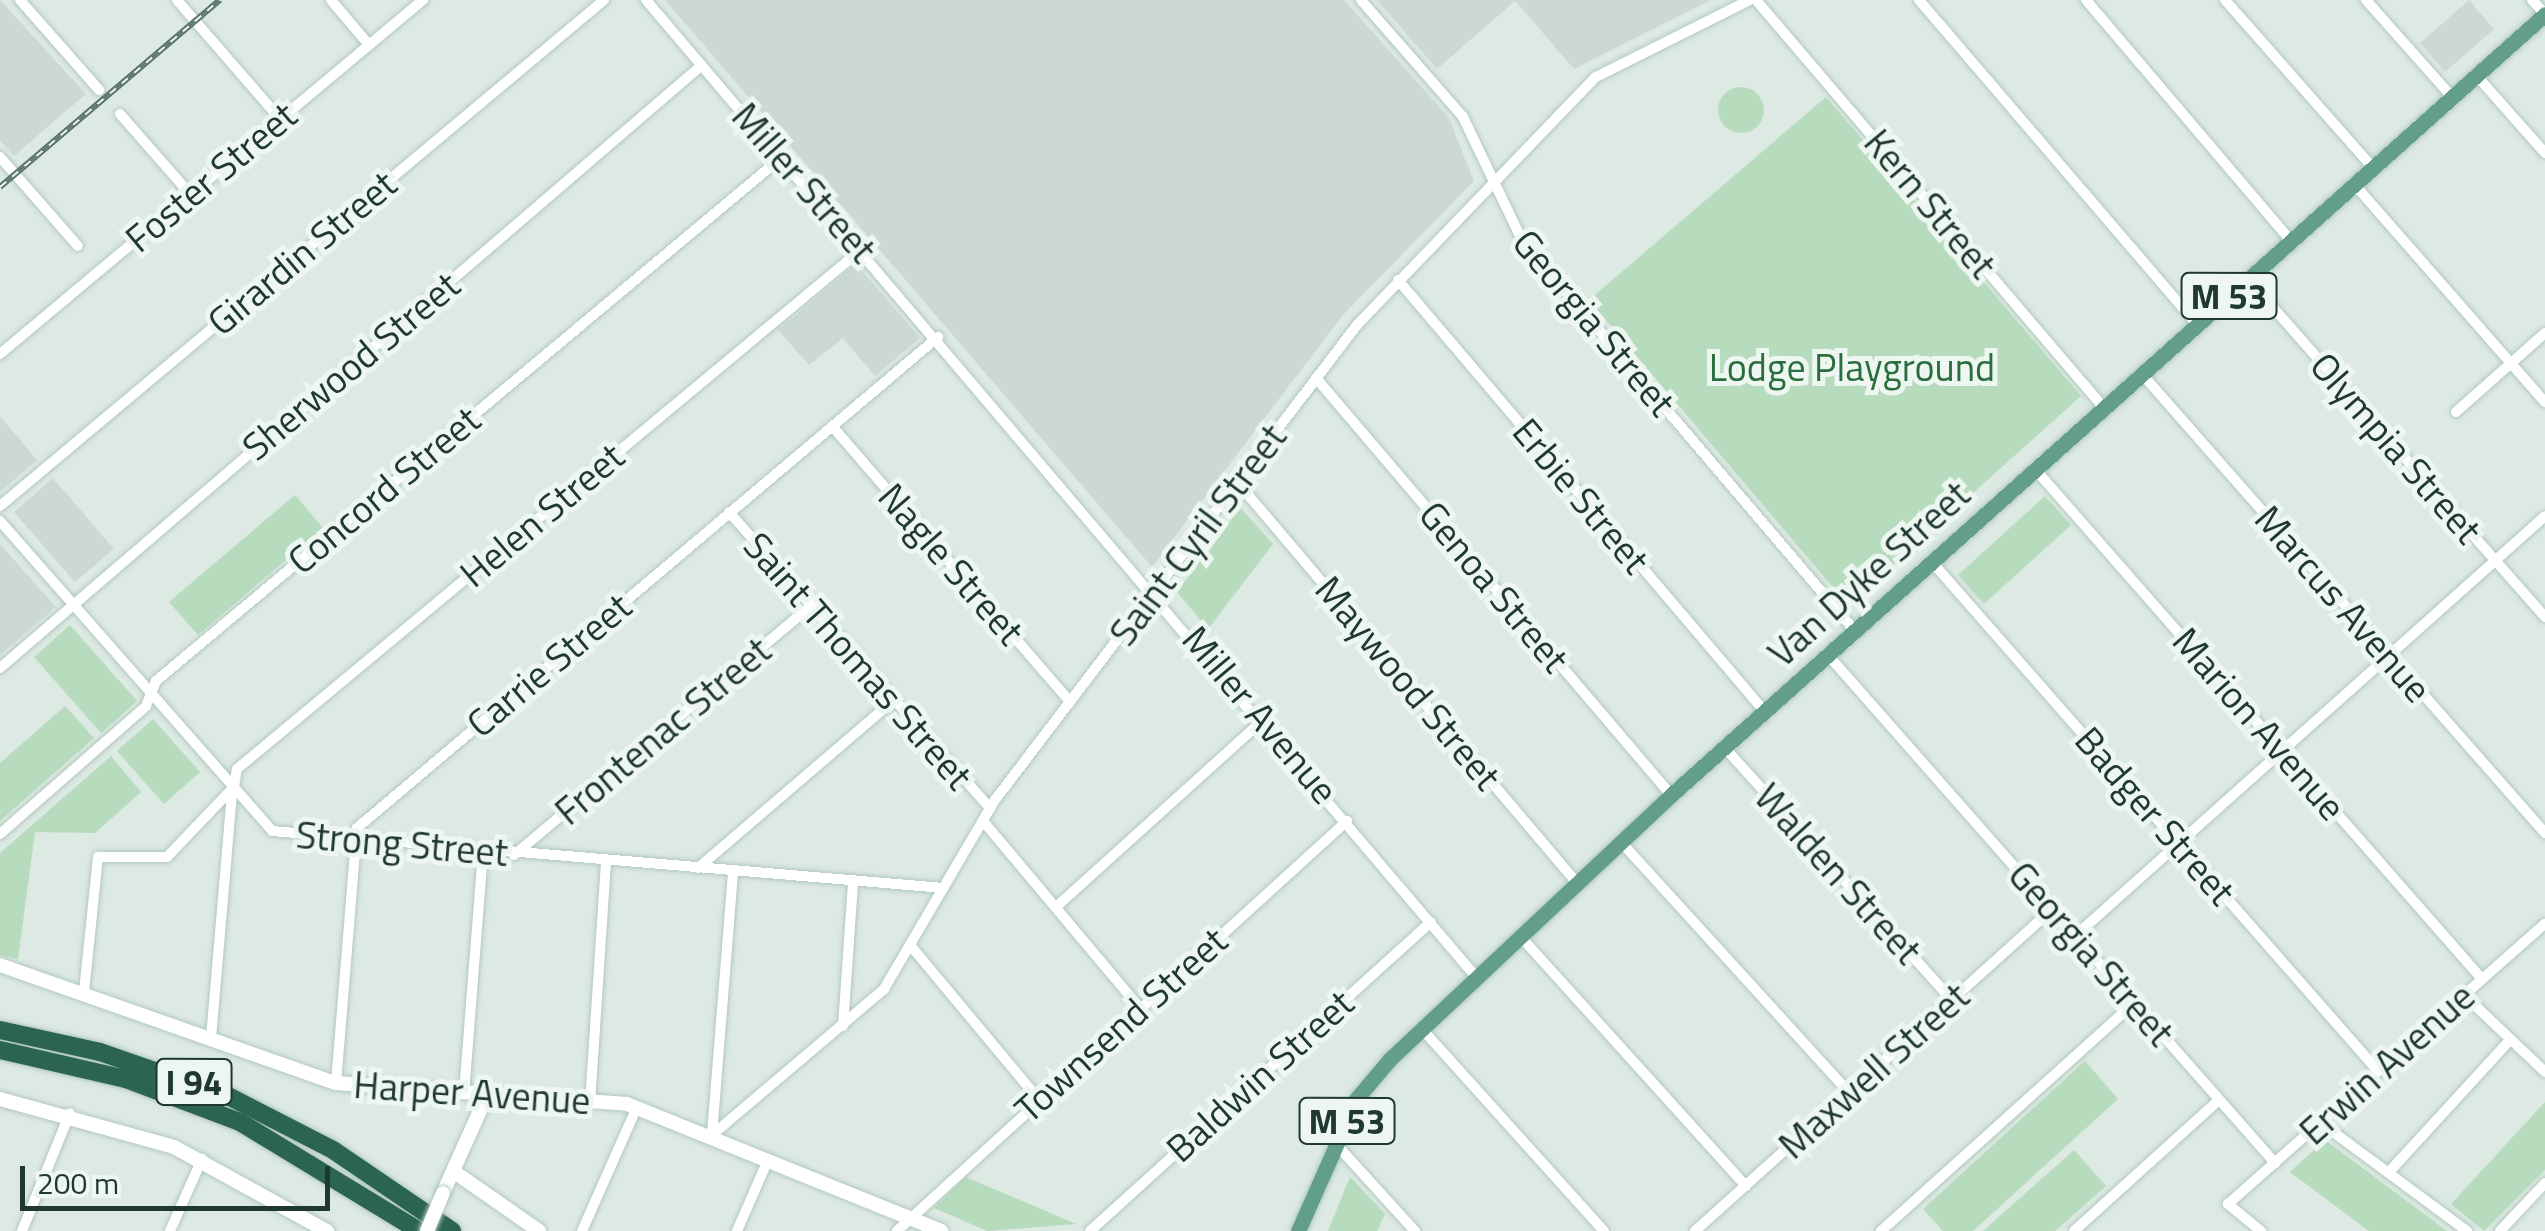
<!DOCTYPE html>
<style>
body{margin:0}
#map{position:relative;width:2545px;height:1231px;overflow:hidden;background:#dde9e3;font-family:"Titillium Web",sans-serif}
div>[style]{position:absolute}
.built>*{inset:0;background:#ccd9d2}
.green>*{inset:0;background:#b6dbbd}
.round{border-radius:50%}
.roads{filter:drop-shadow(0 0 2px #b1c9be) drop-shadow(0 0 2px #b1c9be)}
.street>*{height:10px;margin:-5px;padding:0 5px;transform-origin:5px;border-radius:5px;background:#fff}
.secondary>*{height:14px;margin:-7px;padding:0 7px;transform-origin:7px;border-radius:7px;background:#fff}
.primary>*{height:15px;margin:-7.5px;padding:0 7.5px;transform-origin:7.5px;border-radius:7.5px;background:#629e8a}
.highway>*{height:18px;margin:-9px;padding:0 9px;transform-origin:9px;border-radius:9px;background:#2c6454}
.rail>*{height:6px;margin-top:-3px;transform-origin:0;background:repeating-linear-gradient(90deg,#eef6f1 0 8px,#59746b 0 16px);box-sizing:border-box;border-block:2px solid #59746b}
.bridges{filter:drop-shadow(0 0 2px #b1c9be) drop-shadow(0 0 2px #b1c9be)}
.secondary-bridge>*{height:14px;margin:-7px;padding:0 7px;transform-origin:7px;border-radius:7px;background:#fff}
span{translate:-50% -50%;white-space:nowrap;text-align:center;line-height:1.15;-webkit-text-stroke:10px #eef6f1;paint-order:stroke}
.shield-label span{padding:2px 8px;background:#eef6f1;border:2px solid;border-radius:8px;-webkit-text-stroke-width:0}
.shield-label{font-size:35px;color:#1f3830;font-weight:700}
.street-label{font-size:38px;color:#1f3830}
.park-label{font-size:38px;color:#2a6e40}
.scale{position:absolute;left:20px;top:1166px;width:310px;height:45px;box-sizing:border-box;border:5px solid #1f3830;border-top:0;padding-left:12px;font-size:30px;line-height:35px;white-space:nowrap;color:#1f3830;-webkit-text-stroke:8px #eef6f1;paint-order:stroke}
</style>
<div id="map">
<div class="built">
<i style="clip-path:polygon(0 0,86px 94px,14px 156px,0 140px)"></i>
<i style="clip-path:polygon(665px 0,1344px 0,1449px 118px,1474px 181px,1342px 316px,1152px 567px)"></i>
<i style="clip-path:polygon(1377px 0,1711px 0,1574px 69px,1515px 1px,1437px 69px)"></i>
<i style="clip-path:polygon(2469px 0,2494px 29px,2445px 72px,2420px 43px)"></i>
<i style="clip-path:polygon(856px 264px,920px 338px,875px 376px,843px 338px,809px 365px,778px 330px)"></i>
<i style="clip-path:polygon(0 416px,37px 460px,0 492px)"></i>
<i style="clip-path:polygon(53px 478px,114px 549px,75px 582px,14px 512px)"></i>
<i style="clip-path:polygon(0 544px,56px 607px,0 655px)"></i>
</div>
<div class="green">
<i class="round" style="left:1718px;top:87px;width:46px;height:46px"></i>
<i style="clip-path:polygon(1826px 97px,2081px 396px,1848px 605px,1589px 300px)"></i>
<i style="clip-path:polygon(295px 495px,323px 528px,198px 635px,169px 602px)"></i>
<i style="clip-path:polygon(2045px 496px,2071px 525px,1984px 604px,1958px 575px)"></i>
<i style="clip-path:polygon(1240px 507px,1273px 544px,1208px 629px,1177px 592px)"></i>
<i style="clip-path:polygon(70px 625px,137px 701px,101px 733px,34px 657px)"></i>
<i style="clip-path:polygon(65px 706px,94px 738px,0 821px,0 763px)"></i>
<i style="clip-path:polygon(153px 719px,200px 772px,164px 804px,117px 751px)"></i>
<i style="clip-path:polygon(111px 756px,141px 792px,95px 833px,35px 832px,18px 959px,0 955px,0 853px)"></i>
<i style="clip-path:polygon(2085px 1061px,2118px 1099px,1973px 1231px,1943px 1231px,1923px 1209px)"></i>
<i style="clip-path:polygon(2545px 1102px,2545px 1170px,2484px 1231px,2451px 1204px)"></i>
<i style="clip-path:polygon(2325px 1140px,2447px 1231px,2369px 1231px,2290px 1172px)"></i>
<i style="clip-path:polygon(2074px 1150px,2106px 1186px,2055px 1231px,1983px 1231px)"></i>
<i style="clip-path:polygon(966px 1177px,1076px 1224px,987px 1231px,934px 1208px)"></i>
<i style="clip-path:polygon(1350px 1177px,1385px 1214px,1377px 1231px,1328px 1231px)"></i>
</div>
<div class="roads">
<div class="street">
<i style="left:20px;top:0;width:120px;rotate:48.7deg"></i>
<i style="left:177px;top:0;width:157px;rotate:49.1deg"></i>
<i style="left:331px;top:0;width:59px;rotate:49.8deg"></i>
<i style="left:646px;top:0;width:1282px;rotate:49.65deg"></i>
<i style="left:1361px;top:0;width:155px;rotate:48.9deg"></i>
<i style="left:1463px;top:117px;width:136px;rotate:64.4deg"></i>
<i style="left:1522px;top:240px;width:514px;rotate:49.58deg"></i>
<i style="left:1756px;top:0;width:536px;rotate:49.54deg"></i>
<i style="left:1919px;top:0;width:427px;rotate:49.4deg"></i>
<i style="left:2086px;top:0;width:316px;rotate:49.6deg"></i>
<i style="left:2225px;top:0;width:222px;rotate:48.6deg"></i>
<i style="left:2366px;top:0;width:130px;rotate:48.4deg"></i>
<i style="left:2532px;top:0;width:19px;rotate:47deg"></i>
<i style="left:2476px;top:75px;width:104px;rotate:48.5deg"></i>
<i style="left:120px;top:114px;width:106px;rotate:48.8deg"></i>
<i style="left:0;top:157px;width:118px;rotate:48.8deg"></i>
<i style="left:2354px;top:184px;width:290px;rotate:48.8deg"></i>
<i style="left:2248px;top:279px;width:450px;rotate:48.7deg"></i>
<i style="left:1398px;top:280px;width:567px;rotate:49.65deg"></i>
<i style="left:0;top:354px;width:552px;rotate:-39.93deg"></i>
<i style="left:2142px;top:374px;width:611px;rotate:48.72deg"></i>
<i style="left:1316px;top:378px;width:548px;rotate:49.59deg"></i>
<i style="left:2456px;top:412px;width:119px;rotate:-41.6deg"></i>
<i style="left:832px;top:426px;width:364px;rotate:49.2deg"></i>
<i style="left:2035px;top:469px;width:678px;rotate:48.77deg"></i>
<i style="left:1238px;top:483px;width:524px;rotate:49.72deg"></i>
<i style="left:0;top:506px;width:788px;rotate:-39.95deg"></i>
<i style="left:729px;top:512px;width:395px;rotate:48.6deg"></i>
<i style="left:0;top:521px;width:412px;rotate:48.7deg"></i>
<i style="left:272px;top:831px;width:674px;rotate:4.85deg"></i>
<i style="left:1932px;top:562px;width:677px;rotate:48.77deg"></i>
<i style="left:1828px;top:655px;width:677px;rotate:48.65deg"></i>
<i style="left:0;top:668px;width:925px;rotate:-40.66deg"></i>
<i style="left:1725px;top:748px;width:339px;rotate:48deg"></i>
<i style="left:234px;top:787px;width:18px;rotate:-81deg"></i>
<i style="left:237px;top:769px;width:813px;rotate:-39.76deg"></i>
<i style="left:983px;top:821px;width:244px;rotate:50deg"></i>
<i style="left:0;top:834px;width:194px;rotate:-41.2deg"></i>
<i style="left:146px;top:706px;width:27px;rotate:-68deg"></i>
<i style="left:156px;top:681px;width:816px;rotate:-39.93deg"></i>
<i style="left:1621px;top:842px;width:339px;rotate:47.7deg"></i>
<i style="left:514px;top:855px;width:388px;rotate:-40deg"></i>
<i style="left:698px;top:868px;width:257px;rotate:-40.6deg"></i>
<i style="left:1056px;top:907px;width:279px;rotate:-42.1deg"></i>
<i style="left:1520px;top:936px;width:337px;rotate:47.9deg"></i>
<i style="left:2075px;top:936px;width:630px;rotate:-41.78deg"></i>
<i style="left:910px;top:945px;width:202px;rotate:50.2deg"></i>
<i style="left:84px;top:992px;width:136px;rotate:-84.1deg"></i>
<i style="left:98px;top:857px;width:69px"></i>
<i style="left:167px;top:857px;width:97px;rotate:-46.3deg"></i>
<i style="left:2464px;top:995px;width:112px;rotate:43.5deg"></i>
<i style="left:843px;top:1026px;width:144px;rotate:-86deg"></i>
<i style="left:1422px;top:1029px;width:272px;rotate:48deg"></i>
<i style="left:211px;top:1038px;width:244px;rotate:-85.1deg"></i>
<i style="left:336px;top:1083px;width:256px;rotate:-85.3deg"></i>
<i style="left:357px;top:828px;width:761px;rotate:-40.2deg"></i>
<i style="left:464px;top:1093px;width:242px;rotate:-85.5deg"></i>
<i style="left:590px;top:1103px;width:242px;rotate:-86.2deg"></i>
<i style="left:2321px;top:1123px;width:182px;rotate:36.5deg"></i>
<i style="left:712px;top:1134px;width:262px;rotate:-85.4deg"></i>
<i style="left:712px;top:1135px;width:226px;rotate:-40.3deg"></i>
<i style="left:884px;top:989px;width:219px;rotate:-59.6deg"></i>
<i style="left:995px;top:800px;width:597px;rotate:-52.69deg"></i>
<i style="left:1357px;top:325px;width:344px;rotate:-46.1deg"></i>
<i style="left:1596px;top:77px;width:172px;rotate:-26.6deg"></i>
<i style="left:1336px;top:1144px;width:118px;rotate:47.8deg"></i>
<i style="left:2389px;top:1172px;width:180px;rotate:-47.5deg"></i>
<i style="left:22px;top:1231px;width:127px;rotate:-67.9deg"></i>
<i style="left:170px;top:1231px;width:79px;rotate:-66deg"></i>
<i style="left:582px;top:1231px;width:136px;rotate:-66.1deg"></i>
<i style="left:737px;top:1231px;width:77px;rotate:-66.4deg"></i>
<i style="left:897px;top:1231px;width:609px;rotate:-42.34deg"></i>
<i style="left:1090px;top:1231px;width:460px;rotate:-42.2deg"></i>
<i style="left:1695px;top:1231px;width:480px;rotate:-42deg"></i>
<i style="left:1881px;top:1231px;width:341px;rotate:-42deg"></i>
<i style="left:2074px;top:1231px;width:195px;rotate:-42.1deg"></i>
<i style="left:2261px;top:1231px;width:43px;rotate:-140.7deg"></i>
<i style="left:2228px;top:1204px;width:423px;rotate:-41.5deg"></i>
<i style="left:2500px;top:1231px;width:66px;rotate:-46.8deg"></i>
</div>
<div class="secondary">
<i style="left:0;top:965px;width:356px;rotate:19.4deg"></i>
<i style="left:336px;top:1083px;width:292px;rotate:4.1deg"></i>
<i style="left:627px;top:1104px;width:339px;rotate:22deg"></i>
<i style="left:0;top:1099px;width:180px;rotate:15.4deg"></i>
<i style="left:174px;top:1147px;width:175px;rotate:28.8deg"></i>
<i style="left:453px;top:1171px;width:105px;rotate:34.9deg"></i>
<i style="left:443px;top:1193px;width:107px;rotate:-65.8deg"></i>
</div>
<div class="primary">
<i style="left:1298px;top:1231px;width:145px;rotate:-66.1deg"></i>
<i style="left:1357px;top:1098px;width:51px;rotate:-49.8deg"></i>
<i style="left:1390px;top:1059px;width:386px;rotate:-43.2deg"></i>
<i style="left:1671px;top:795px;width:1172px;rotate:-41.78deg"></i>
</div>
<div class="highway">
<i style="left:0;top:1030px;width:102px;rotate:12.4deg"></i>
<i style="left:100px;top:1052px;width:138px;rotate:19.1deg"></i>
<i style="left:230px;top:1097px;width:116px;rotate:27.2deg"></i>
<i style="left:333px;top:1150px;width:144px;rotate:34.2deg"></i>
<i style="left:0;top:1050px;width:129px;rotate:13deg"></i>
<i style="left:126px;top:1079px;width:122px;rotate:20.7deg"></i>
<i style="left:240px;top:1122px;width:210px;rotate:31.3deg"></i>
</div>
</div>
<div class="rail">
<i style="left:0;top:187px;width:289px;rotate:-40.4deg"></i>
</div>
<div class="bridges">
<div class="secondary-bridge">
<i style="left:427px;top:1231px;width:41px;rotate:-67.2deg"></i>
</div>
</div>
<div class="shield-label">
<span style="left:2229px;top:296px">M 53</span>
<span style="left:194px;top:1082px">I 94</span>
<span style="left:1347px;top:1121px">M 53</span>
</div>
<div class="street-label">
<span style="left:211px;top:177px;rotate:-40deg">Foster Street</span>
<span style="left:804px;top:183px;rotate:49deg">Miller Street</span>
<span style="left:1930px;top:204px;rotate:50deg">Kern Street</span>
<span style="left:302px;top:253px;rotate:-40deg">Girardin Street</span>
<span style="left:1594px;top:323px;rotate:50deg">Georgia Street</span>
<span style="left:351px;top:366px;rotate:-40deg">Sherwood Street</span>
<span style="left:2396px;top:448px;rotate:49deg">Olympia Street</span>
<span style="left:384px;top:490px;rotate:-40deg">Concord Street</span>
<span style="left:1581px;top:496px;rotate:50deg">Erbie Street</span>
<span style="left:542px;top:515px;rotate:-40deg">Helen Street</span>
<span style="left:1198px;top:535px;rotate:-53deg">Saint Cyril Street</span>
<span style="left:951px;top:564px;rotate:49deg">Nagle Street</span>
<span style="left:1869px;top:574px;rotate:-42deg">Van Dyke Street</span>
<span style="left:1494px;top:587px;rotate:50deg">Genoa Street</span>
<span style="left:2343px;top:604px;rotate:49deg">Marcus Avenue</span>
<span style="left:858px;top:661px;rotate:49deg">Saint Thomas Street</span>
<span style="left:549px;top:665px;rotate:-40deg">Carrie Street</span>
<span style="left:1408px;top:683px;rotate:50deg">Maywood Street</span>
<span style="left:1260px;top:715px;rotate:50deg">Miller Avenue</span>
<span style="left:2259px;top:724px;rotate:49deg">Marion Avenue</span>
<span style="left:663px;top:731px;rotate:-40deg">Frontenac Street</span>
<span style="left:2155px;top:816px;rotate:49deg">Badger Street</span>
<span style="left:402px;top:844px;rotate:5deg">Strong Street</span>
<span style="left:1838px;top:874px;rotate:48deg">Walden Street</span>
<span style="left:2091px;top:954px;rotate:49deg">Georgia Street</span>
<span style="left:1121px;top:1025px;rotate:-42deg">Townsend Street</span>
<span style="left:2387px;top:1064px;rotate:-42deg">Erwin Avenue</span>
<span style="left:1874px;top:1071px;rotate:-42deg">Maxwell Street</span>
<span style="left:1260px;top:1076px;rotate:-42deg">Baldwin Street</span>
<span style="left:472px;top:1093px;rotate:4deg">Harper Avenue</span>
</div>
<div class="park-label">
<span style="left:1852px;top:368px">Lodge Playground</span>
</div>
<div class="scale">200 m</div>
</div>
